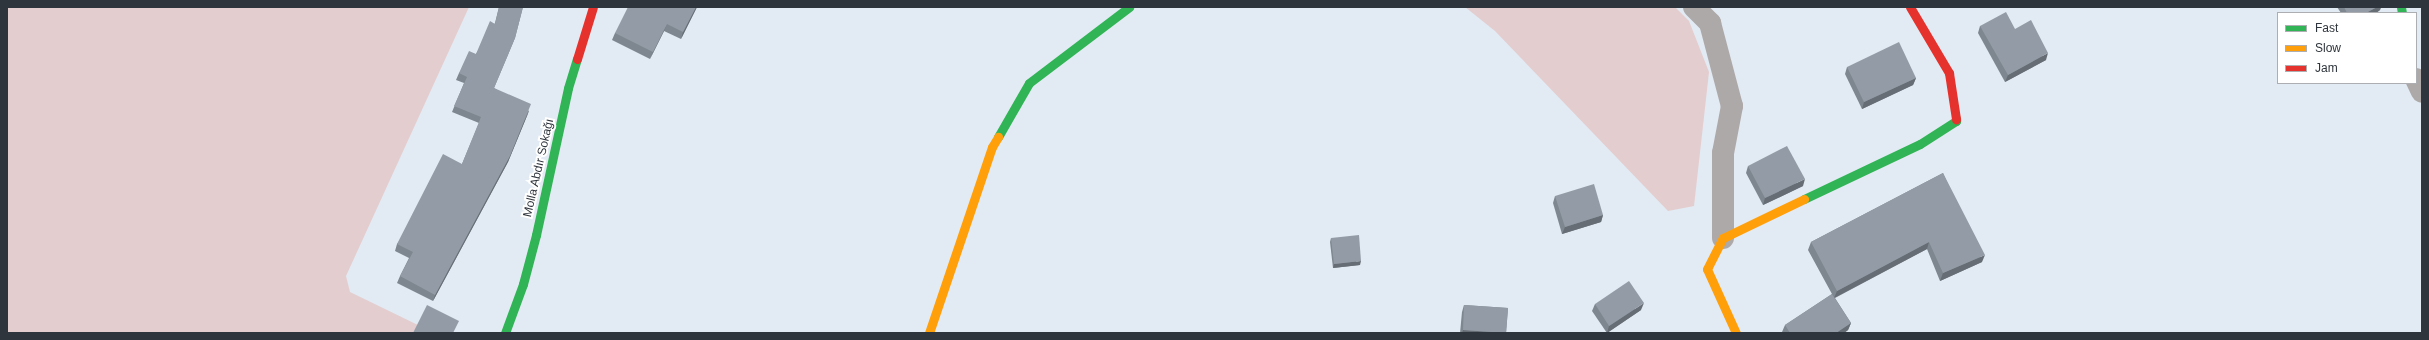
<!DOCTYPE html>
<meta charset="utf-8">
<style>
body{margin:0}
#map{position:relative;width:2429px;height:340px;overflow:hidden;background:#e2eaf3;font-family:Helvetica,sans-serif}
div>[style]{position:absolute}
.green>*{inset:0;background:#e3cdcf}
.street>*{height:22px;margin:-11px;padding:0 11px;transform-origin:11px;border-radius:11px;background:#aea9a9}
.fast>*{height:9px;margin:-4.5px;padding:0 4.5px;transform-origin:4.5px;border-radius:4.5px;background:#30b455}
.slow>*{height:9px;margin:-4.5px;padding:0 4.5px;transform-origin:4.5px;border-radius:4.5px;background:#ff9f0a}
.jam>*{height:9px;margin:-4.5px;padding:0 4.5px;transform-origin:4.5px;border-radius:4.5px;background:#e5322d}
.wall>*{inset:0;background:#7e868f}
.shaded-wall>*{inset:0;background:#676d74}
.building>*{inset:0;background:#939ca6}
span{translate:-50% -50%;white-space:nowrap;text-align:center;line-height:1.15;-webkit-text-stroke:4px #fff;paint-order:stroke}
.street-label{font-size:12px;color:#2f353c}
.frame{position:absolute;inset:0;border:8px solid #2f353c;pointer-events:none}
.legend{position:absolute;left:2277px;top:12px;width:140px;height:72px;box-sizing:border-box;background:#fff;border:1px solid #acaeb1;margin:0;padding:5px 7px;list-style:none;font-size:12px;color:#2f353c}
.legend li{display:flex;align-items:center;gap:8px;height:20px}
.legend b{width:20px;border:1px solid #acaeb1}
</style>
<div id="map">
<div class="green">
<i style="clip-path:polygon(7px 7px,469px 7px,346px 276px,350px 292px,422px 327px,422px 333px,7px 333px)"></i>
<i style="clip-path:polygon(1465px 7px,1675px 7px,1689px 21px,1709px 72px,1694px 206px,1668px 211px,1495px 31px)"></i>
</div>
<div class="street">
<i style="left:1694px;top:7px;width:23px;rotate:45deg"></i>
<i style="left:1710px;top:23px;width:86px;rotate:75.2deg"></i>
<i style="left:1732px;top:106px;width:48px;rotate:100.8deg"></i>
<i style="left:1723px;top:153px;width:85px;rotate:90deg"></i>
<i style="left:2416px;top:79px;width:14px;rotate:65deg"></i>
</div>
<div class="fast">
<i style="left:2401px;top:7px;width:6px;rotate:81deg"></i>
<i style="left:998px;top:137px;width:62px;rotate:-60.1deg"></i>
<i style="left:1029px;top:83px;width:126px;rotate:-37.2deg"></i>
<i style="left:1804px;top:199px;width:128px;rotate:-25.4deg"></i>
<i style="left:1920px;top:144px;width:43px;rotate:-32.6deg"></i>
<i style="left:1956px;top:121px;width:2px;rotate:-90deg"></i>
<i style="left:505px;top:333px;width:52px;rotate:-69.8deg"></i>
<i style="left:523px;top:284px;width:51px;rotate:-75.1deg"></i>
<i style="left:536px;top:235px;width:150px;rotate:-77.7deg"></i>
<i style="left:568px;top:88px;width:30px;rotate:-73deg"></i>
</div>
<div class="slow">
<i style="left:929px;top:333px;width:196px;rotate:-71.3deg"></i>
<i style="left:992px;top:147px;width:12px;rotate:-59deg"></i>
<i style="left:1736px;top:333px;width:70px;rotate:-114.4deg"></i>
<i style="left:1707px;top:269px;width:35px;rotate:-63deg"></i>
<i style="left:1723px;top:238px;width:90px;rotate:-25.7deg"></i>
</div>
<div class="jam">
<i style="left:1910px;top:7px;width:77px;rotate:59.4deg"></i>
<i style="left:1949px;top:73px;width:47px;rotate:81.3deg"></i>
<i style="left:577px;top:59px;width:54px;rotate:-72.9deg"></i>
</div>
<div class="wall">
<i style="clip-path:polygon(499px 7px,523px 7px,515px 38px,494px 88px,529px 111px,508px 162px,433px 301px,397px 283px,400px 276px,409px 258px,395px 251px,397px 244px,462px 164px,479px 123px,452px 112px,464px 83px,456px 80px,459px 73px,476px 54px,495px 23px)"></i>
<i style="clip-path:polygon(697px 7px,681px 39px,664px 31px,650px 59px,612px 40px,615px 33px)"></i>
<i style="clip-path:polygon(2337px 7px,2381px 7px,2380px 10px,2376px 13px,2341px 13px)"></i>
<i style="clip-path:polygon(1980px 26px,2015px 29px,2046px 60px,2005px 82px,1978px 33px)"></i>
<i style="clip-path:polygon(1847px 67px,1916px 78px,1913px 85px,1862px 109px,1845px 74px)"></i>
<i style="clip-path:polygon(1748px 166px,1803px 186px,1763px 205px,1746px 173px)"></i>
<i style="clip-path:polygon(1943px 173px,1982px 262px,1940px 281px,1927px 249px,1835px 298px,1851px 323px,1848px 330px,1844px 333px,1783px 333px,1782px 332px,1785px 325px,1832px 294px,1808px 250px,1811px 242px)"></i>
<i style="clip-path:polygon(1555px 196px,1603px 215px,1601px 222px,1562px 234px,1553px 203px)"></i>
<i style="clip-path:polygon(1331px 238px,1360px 265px,1333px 268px,1330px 242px)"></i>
<i style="clip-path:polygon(1595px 304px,1641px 310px,1607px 333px,1592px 311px)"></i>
<i style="clip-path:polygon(1464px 305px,1508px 308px,1506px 333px,1460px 333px,1462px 312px)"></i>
</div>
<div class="shaded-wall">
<i style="clip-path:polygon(696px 7px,697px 7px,681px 39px,683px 32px)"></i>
<i style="clip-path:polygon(2377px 7px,2381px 7px,2380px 10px,2376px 13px,2366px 13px)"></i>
<i style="clip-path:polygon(667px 24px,664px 31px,650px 59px,653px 52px)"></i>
<i style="clip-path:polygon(2048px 53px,2046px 60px,2005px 82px,2008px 75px)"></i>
<i style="clip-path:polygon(1916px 78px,1913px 85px,1862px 109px,1864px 102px)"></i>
<i style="clip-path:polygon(529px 111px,508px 162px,433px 301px,435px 295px)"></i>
<i style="clip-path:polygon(1805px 179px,1803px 186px,1763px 205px,1765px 198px)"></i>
<i style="clip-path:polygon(1603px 215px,1601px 222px,1562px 234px,1565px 227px)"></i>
<i style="clip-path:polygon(1929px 242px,1927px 249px,1834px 298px,1837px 291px)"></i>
<i style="clip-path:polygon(1985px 255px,1982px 262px,1940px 281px,1943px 273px)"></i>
<i style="clip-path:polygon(1361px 261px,1360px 265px,1333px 268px,1334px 264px)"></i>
<i style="clip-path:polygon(1644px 303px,1641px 310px,1607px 333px,1609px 326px)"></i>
<i style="clip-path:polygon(1851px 323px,1848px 330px,1844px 333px,1836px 333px)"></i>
<i style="clip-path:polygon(1463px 330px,1506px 333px,1462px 333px)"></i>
</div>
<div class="building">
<i style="clip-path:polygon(499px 7px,523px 7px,515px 38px,494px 88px,531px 104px,510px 156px,435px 295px,400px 276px,413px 252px,397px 244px,443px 154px,462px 164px,481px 117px,454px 106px,467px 77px,459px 73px,469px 51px,476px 54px,490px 21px,495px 24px)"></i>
<i style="clip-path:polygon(628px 7px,696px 7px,683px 32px,667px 24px,653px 52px,615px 33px)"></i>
<i style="clip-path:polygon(2344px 7px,2377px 7px,2366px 13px,2347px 13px)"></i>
<i style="clip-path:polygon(2006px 12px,2015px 29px,2031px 20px,2048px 53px,2008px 75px,1980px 26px)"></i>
<i style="clip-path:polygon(1899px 42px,1916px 78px,1864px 102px,1847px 67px)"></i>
<i style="clip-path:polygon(1787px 146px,1805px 179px,1765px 198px,1748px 166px)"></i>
<i style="clip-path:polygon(1943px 173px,1985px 255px,1943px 273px,1929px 242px,1837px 291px,1811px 242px)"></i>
<i style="clip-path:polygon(1594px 184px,1603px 215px,1565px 227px,1555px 196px)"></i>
<i style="clip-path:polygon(1359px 235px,1361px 261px,1334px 264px,1331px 238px)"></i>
<i style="clip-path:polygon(1629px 281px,1644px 303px,1609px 326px,1595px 304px)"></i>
<i style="clip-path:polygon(1832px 294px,1851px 323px,1836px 333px,1790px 333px,1785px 325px)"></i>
<i style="clip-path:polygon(427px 305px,459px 321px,453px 333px,413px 333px)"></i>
<i style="clip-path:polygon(1464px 305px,1508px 308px,1506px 333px,1463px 330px)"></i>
</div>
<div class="street-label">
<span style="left:539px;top:168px;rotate:-77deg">Molla Abdır Sokağı</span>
</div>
<div class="frame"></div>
<ul class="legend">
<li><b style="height:5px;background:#30b455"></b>Fast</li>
<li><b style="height:5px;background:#ff9f0a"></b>Slow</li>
<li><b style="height:5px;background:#e5322d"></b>Jam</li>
</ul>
</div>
